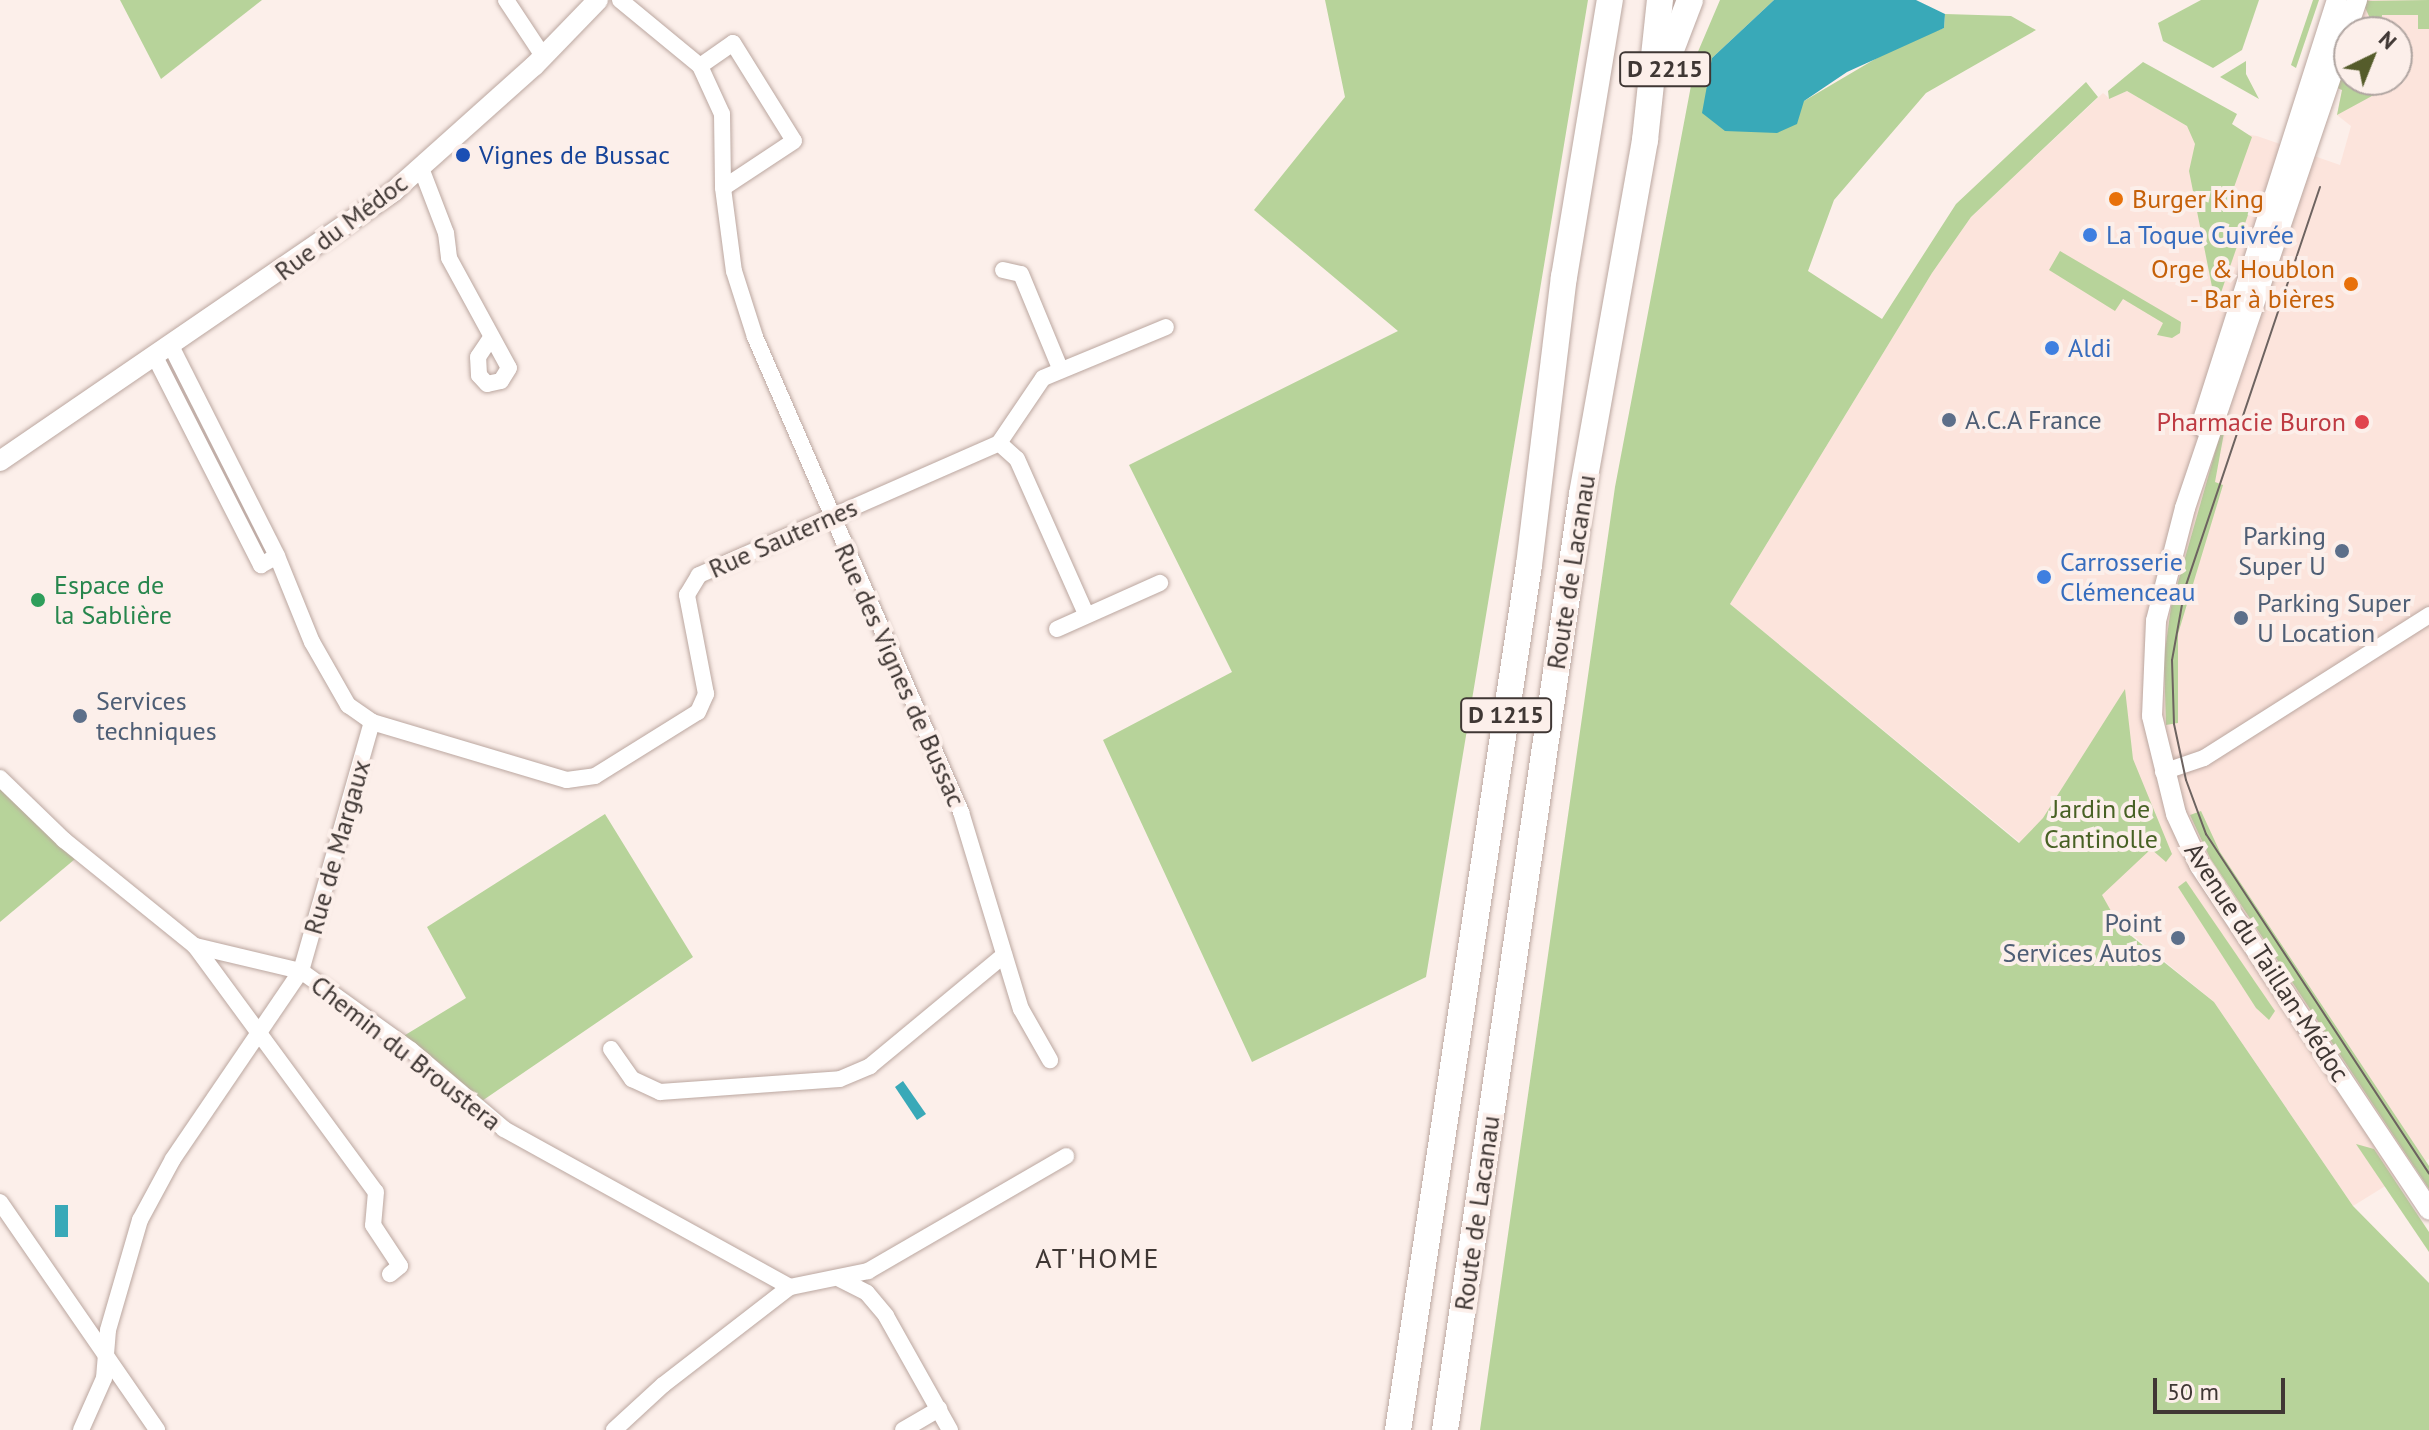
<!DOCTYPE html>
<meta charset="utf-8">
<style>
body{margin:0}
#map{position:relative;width:2429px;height:1430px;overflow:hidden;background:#fcefea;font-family:"PT Sans",sans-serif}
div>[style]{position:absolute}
.built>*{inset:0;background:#fce4dc}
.green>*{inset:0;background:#b7d39a}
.water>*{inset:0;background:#39a9b8}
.roads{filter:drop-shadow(0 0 2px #bba7a0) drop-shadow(0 0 2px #bba7a0)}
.minor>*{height:16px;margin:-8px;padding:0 8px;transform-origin:8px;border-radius:8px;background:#fff}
.tertiary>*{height:20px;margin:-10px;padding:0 10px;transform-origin:10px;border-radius:10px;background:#fff}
.primary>*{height:26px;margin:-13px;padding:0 13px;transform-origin:13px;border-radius:13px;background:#fff}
.tram>*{height:2px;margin:-1px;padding:0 1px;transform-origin:1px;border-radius:1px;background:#6d6360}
.dots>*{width:22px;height:22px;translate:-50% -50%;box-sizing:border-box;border:4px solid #fcefea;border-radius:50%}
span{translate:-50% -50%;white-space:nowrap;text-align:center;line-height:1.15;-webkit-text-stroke:8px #fcefea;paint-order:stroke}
.shield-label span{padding:2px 6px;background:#fcefea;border:2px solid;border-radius:6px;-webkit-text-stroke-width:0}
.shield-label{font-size:24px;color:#3f3734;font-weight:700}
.transit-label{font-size:26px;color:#164399}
.left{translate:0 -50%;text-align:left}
.food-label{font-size:26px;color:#c56008}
.right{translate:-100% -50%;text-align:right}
.street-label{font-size:26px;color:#3f3734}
.shop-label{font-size:26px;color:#366cbe}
.service-label{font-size:26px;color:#4e5e75}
.health-label{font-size:26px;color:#be3a42}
.leisure-label{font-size:26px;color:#27864d}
.park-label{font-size:26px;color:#476124}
.neighbourhood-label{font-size:28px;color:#3f3734;letter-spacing:2px}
.north{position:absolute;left:2333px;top:16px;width:80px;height:80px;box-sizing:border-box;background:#fcefea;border:2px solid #b0a5a1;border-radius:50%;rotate:43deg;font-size:22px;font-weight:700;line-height:32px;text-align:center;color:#3f3734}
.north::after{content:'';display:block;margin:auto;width:28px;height:36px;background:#555c2b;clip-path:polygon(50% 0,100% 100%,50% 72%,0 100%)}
.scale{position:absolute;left:2153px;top:1378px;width:132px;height:36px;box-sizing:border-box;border:4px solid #3f3734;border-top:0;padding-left:10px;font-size:24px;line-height:28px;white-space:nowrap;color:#3f3734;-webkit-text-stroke:6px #fcefea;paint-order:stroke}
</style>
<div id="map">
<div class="built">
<i style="clip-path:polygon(2363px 0,2429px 0,2429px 1159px,2353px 1206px,2214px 1002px,1730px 604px,1932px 273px,1971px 217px,2103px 93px,2109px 98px,2127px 91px,2187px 126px,2257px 136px,2340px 165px,2351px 126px,2337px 115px,2342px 90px,2333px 86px,2349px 80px,2397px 80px,2397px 32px,2351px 32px)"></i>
</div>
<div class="green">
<i style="clip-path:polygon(120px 0,262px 0,161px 79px)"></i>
<i style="clip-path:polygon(1325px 0,1588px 0,1426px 977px,1252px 1062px,1103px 740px,1232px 672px,1129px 465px,1398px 331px,1254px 210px,1345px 97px)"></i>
<i style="clip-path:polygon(1720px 0,1774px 0,1712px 58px,1804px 101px,1904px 42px,1944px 28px,1945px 14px,2011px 16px,2036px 30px,1926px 93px,1834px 200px,1808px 271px,1882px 319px,1956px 204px,2086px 82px,2098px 97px,1971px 217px,1932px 273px,1730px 604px,2019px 843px,2043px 818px,2125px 689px,2133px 759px,2172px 854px,2166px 862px,2151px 849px,2102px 895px,2120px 927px,2214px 1002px,2353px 1206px,2429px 1283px,2429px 1430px,1480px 1430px,1615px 487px,1697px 54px)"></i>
<i style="clip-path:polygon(2201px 0,2259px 0,2242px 50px,2213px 68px,2163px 41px,2158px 23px)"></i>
<i style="clip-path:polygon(2313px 0,2319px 0,2296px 68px,2291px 65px)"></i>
<i style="clip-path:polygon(2429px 0,2429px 29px,2418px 29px,2418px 15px,2382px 15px,2381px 28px,2374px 27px,2362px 1px)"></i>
<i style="clip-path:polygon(2349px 39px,2349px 80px,2383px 80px,2383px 90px,2337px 115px,2342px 90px,2333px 86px)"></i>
<i style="clip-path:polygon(2246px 61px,2246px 74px,2259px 99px,2220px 77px)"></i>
<i style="clip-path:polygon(2143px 62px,2237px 114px,2232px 124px,2252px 137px,2228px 204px,2249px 212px,2216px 307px,2189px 171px,2195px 144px,2187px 126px,2127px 91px,2109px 99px,2108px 91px)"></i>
<i style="clip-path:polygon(2060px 251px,2181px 322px,2180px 333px,2172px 338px,2157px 335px,2163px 323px,2123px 299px,2115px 311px,2049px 270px)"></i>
<i style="clip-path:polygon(2230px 400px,2215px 482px,2223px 485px,2178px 634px,2178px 723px,2166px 725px,2164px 658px,2171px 607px)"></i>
<i style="clip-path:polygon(0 787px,75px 859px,0 922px)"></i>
<i style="clip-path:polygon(2201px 811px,2220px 852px,2429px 1166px,2429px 1189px,2210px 858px,2190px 815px)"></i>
<i style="clip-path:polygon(605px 814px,693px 957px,479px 1103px,397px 1040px,466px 998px,427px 927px)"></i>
<i style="clip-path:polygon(2186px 881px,2275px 1011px,2269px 1020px,2256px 1008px,2178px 887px)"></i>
<i style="clip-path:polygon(2356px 1144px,2374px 1149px,2429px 1232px,2429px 1252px)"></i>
</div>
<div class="water">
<i style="clip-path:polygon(1774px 0,1916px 0,1945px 14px,1944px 28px,1847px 72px,1804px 101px,1797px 124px,1777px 133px,1725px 131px,1702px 113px,1712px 58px)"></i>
<i style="clip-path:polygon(903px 1081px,926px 1114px,917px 1120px,895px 1087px)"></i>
<i style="clip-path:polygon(55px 1205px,68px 1205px,68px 1237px,55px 1237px)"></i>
</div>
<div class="roads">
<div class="minor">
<i style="left:506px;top:0;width:67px;rotate:56.5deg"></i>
<i style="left:620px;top:0;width:104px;rotate:39.5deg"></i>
<i style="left:700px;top:66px;width:53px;rotate:65.4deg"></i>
<i style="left:722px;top:114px;width:74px;rotate:89.2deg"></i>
<i style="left:723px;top:188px;width:84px;rotate:82.5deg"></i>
<i style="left:734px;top:271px;width:69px;rotate:72.3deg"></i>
<i style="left:755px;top:337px;width:518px;rotate:66.55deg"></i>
<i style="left:961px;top:812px;width:206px;rotate:73.1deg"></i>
<i style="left:1021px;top:1009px;width:59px;rotate:60.4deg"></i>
<i style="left:700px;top:66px;width:40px;rotate:-34.9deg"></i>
<i style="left:733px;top:43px;width:115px;rotate:58.1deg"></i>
<i style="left:794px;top:141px;width:85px;rotate:146.5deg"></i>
<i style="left:421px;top:168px;width:70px;rotate:69deg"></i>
<i style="left:446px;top:233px;width:25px;rotate:83deg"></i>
<i style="left:449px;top:258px;width:125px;rotate:61.4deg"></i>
<i style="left:509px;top:368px;width:15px;rotate:122deg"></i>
<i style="left:501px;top:381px;width:14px;rotate:168deg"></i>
<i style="left:487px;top:384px;width:12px;rotate:-132deg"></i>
<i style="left:479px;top:375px;width:18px;rotate:-93deg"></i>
<i style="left:478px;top:357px;width:22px;rotate:-56deg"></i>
<i style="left:1003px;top:270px;width:18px;rotate:13deg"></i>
<i style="left:1021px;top:274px;width:102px;rotate:67.5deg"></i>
<i style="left:170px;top:344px;width:237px;rotate:63.2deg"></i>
<i style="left:277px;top:556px;width:93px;rotate:67.9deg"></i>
<i style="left:312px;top:642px;width:73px;rotate:60.3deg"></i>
<i style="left:348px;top:705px;width:29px;rotate:35deg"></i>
<i style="left:372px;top:722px;width:203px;rotate:16.6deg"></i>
<i style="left:567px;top:780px;width:28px;rotate:-8deg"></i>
<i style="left:595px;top:776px;width:121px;rotate:-31.9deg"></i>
<i style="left:698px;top:712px;width:20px;rotate:-66deg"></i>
<i style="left:706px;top:694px;width:101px;rotate:-100.9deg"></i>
<i style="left:687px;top:595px;width:23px;rotate:-59deg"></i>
<i style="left:699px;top:575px;width:328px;rotate:-23.7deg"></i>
<i style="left:999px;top:443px;width:78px;rotate:-55.9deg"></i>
<i style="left:1043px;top:378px;width:133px;rotate:-22.5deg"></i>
<i style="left:154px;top:355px;width:236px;rotate:63deg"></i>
<i style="left:261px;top:565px;width:18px;rotate:-29deg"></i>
<i style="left:999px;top:443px;width:24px;rotate:42deg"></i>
<i style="left:1017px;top:459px;width:170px;rotate:66deg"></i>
<i style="left:1057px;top:629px;width:113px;rotate:-24.1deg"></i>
<i style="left:2163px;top:772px;width:43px;rotate:-18.9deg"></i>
<i style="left:2204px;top:758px;width:267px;rotate:-32.4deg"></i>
<i style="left:0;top:778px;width:89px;rotate:44.1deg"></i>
<i style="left:64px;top:840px;width:169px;rotate:39deg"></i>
<i style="left:195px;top:946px;width:109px;rotate:13.3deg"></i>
<i style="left:301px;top:971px;width:135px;rotate:35.7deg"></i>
<i style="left:411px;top:1050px;width:122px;rotate:40.3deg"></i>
<i style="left:504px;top:1129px;width:327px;rotate:28.9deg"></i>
<i style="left:195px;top:946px;width:305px;rotate:53.7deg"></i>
<i style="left:376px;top:1192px;width:33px;rotate:95deg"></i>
<i style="left:373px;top:1225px;width:49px;rotate:56.6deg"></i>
<i style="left:400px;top:1266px;width:13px;rotate:141deg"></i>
<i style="left:611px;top:1049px;width:37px;rotate:55deg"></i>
<i style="left:632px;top:1079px;width:31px;rotate:25deg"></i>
<i style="left:660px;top:1092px;width:180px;rotate:-4.1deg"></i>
<i style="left:840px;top:1079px;width:33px;rotate:-23deg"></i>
<i style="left:870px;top:1066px;width:174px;rotate:-39.6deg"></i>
<i style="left:0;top:1202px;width:277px;rotate:55.4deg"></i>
<i style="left:840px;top:1279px;width:30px;rotate:27deg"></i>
<i style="left:867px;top:1293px;width:30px;rotate:50deg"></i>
<i style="left:886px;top:1316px;width:131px;rotate:60.7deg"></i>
<i style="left:81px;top:1430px;width:57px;rotate:-66.1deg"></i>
<i style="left:104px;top:1378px;width:48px;rotate:-85.2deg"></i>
<i style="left:108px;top:1330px;width:115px;rotate:-73.8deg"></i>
<i style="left:140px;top:1220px;width:69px;rotate:-61.6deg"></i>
<i style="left:173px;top:1159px;width:227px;rotate:-55.8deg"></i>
<i style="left:301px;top:971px;width:259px;rotate:-74.1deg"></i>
<i style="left:614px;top:1430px;width:67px;rotate:-42.6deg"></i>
<i style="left:663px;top:1385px;width:160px;rotate:-37.7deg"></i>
<i style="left:790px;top:1287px;width:80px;rotate:-11.6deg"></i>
<i style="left:868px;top:1271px;width:229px;rotate:-30.1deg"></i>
<i style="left:903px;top:1430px;width:42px;rotate:-30.3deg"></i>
</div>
<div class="tertiary">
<i style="left:2357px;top:0;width:536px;rotate:108.71deg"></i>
<i style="left:2185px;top:508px;width:117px;rotate:104.4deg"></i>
<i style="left:2156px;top:621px;width:95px;rotate:92.4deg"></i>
<i style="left:2152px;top:716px;width:101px;rotate:76.2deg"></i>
<i style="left:2176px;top:814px;width:57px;rotate:65.2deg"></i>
<i style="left:2200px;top:866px;width:413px;rotate:56.3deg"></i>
<i style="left:2201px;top:426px;width:447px;rotate:-72.3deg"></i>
<i style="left:0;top:461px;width:478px;rotate:-34.4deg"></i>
<i style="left:394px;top:191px;width:188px;rotate:-41.8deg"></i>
<i style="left:534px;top:66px;width:92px;rotate:-45.9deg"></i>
</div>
<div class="primary">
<i style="left:1666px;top:63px;width:67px;rotate:-69.1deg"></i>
<i style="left:1398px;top:1430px;width:875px;rotate:-81.39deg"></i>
<i style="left:1529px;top:565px;width:290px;rotate:-83.1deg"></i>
<i style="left:1564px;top:277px;width:281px;rotate:-80.6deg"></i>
<i style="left:1445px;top:1430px;width:946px;rotate:-81.67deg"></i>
<i style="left:1582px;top:494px;width:360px;rotate:-79.9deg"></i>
<i style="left:1645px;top:140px;width:141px;rotate:-83.9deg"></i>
</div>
</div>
<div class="tram">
<i style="left:2320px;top:187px;width:423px;rotate:108.6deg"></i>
<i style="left:2185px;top:588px;width:73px;rotate:100.2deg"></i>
<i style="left:2172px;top:660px;width:64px;rotate:88.2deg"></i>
<i style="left:2174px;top:724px;width:57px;rotate:77.9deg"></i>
<i style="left:2186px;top:780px;width:58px;rotate:69.7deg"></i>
<i style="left:2206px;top:834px;width:406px;rotate:56.7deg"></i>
</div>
<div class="dots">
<i style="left:463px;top:155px;background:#1a4fb4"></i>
<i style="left:2116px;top:199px;background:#e8710a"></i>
<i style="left:2090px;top:235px;background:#3f7fe0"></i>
<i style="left:2351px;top:284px;background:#e8710a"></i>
<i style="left:2052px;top:348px;background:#3f7fe0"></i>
<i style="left:1949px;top:420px;background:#5c6f8a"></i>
<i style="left:2362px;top:422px;background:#e0444e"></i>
<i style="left:2342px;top:551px;background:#5c6f8a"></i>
<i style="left:2044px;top:577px;background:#3f7fe0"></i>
<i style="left:38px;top:600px;background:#2e9e5b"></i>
<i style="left:2241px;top:618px;background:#5c6f8a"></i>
<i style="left:80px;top:716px;background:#5c6f8a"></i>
<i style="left:2178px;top:938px;background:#5c6f8a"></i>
</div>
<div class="shield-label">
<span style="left:1665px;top:69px">D 2215</span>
<span style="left:1506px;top:715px">D 1215</span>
</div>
<div class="transit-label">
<span class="left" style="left:479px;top:155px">Vignes de Bussac</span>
</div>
<div class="food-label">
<span class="left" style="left:2132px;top:199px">Burger King</span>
<span class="right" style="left:2335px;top:284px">Orge &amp; Houblon<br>- Bar à bières</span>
</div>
<div class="street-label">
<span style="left:341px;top:227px;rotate:-37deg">Rue du Médoc</span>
<span style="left:783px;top:538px;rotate:-24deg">Rue Sauternes</span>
<span style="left:1571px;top:572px;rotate:-81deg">Route de Lacanau</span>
<span style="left:900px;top:675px;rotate:66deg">Rue des Vignes de Bussac</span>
<span style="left:337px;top:847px;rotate:-74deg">Rue de Margaux</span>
<span style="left:2267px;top:962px;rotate:57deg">Avenue du Taillan-Médoc</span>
<span style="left:406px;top:1053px;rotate:38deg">Chemin du Broustera</span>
<span style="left:1477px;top:1213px;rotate:-82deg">Route de Lacanau</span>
</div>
<div class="shop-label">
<span class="left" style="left:2106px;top:235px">La Toque Cuivrée</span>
<span class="left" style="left:2068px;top:348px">Aldi</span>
<span class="left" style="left:2060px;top:577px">Carrosserie<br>Clémenceau</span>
</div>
<div class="service-label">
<span class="left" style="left:1965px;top:420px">A.C.A France</span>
<span class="right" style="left:2326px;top:551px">Parking<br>Super U</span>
<span class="left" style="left:2257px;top:618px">Parking Super<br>U Location</span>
<span class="left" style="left:96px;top:716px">Services<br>techniques</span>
<span class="right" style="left:2162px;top:938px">Point<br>Services Autos</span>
</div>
<div class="health-label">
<span class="right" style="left:2346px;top:422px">Pharmacie Buron</span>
</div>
<div class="leisure-label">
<span class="left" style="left:54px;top:600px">Espace de<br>la Sablière</span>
</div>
<div class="park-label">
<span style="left:2101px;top:824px">Jardin de<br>Cantinolle</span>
</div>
<div class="neighbourhood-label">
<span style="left:1098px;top:1258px">AT'HOME</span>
</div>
<div class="north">N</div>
<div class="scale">50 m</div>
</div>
